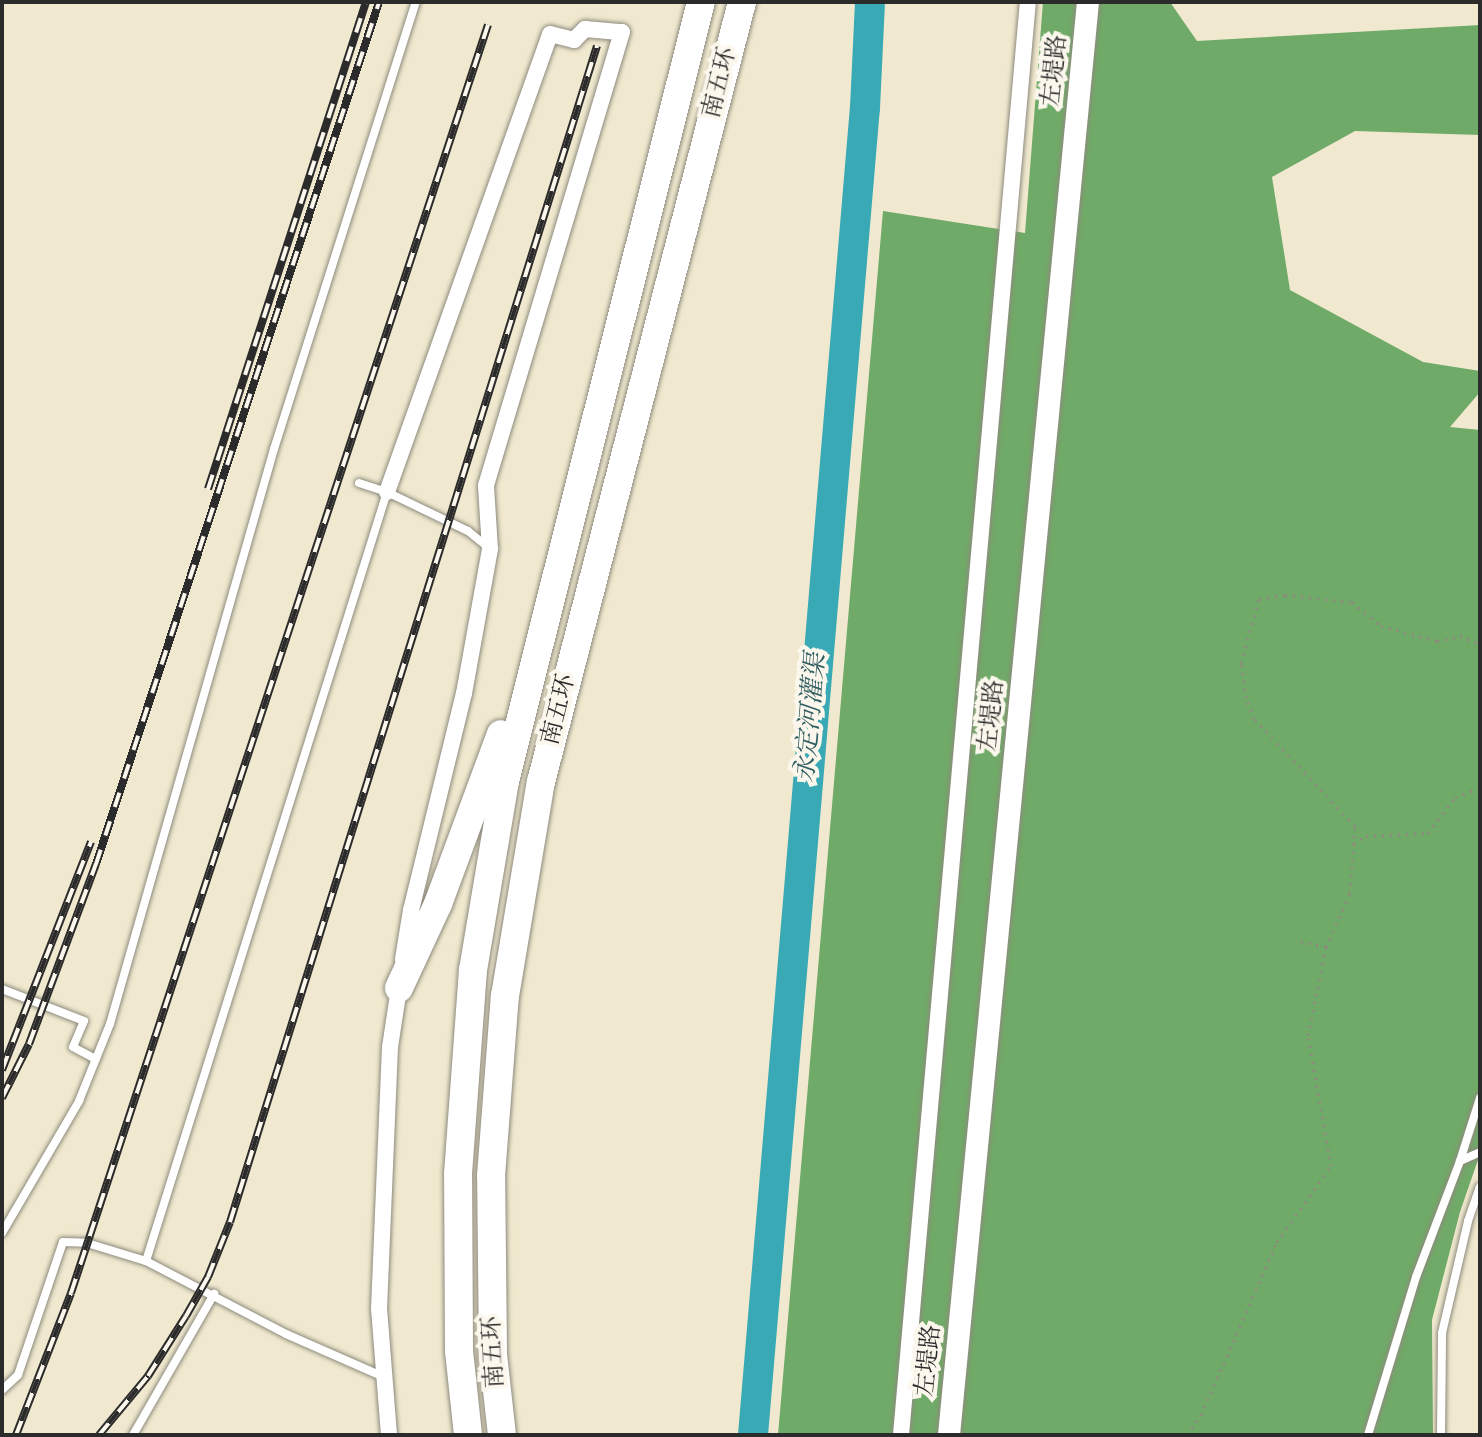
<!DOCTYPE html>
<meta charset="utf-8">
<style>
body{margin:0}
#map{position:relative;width:1482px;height:1437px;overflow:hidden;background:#f0e9cf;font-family:Vollkorn,"Noto Serif SC",serif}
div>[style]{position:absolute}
.forest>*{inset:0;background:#70aa68}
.river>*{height:30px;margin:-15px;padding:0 15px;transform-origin:15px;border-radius:15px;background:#39aab5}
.path>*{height:3px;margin-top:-1.5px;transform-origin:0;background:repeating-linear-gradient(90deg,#8e8a7d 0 2px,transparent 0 8px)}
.roads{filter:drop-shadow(0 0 2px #8e8a7d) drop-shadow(0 0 2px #8e8a7d)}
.lane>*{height:8px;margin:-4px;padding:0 4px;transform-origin:4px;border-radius:4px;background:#fff}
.street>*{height:16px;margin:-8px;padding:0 8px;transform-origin:8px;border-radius:8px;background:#fff}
.secondary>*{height:22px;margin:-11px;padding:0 11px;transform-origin:11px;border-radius:11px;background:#fff}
.highway>*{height:28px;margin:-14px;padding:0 14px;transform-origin:14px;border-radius:14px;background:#fff}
.rail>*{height:8px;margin-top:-4px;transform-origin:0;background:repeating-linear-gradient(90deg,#fbf7ec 0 15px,#2b2b2b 0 30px);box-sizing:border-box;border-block:2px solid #2b2b2b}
span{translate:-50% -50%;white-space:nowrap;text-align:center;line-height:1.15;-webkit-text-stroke:8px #fbf7ec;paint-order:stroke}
.street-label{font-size:24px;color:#2b2b2b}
.water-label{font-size:26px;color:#315e62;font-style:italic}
.frame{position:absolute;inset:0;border:4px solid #2b2b2b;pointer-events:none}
</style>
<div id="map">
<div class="forest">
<i style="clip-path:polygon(1043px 2px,1170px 2px,1197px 41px,1480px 25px,1480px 135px,1355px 131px,1272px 177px,1290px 290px,1423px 362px,1480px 371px,1480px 392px,1450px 427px,1480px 430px,1480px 1154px,1460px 1212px,1432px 1320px,1433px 1435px,778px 1435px,883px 211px,1025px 233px)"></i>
</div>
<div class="river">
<i style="left:753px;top:1435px;width:1332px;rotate:-85.18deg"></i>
<i style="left:865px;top:108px;width:106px;rotate:-87.3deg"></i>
</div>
<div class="path">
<i style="left:1354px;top:844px;width:14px;rotate:-34deg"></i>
<i style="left:1366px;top:836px;width:62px;rotate:-2.8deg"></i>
<i style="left:1428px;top:833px;width:45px;rotate:-53.1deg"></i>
<i style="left:1455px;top:797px;width:27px;rotate:-20deg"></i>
<i style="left:1326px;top:947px;width:59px;rotate:-66deg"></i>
<i style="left:1350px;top:893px;width:67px;rotate:-85.7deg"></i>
<i style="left:1355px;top:826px;width:147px;rotate:-133.3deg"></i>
<i style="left:1254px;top:719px;width:22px;rotate:-111deg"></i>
<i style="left:1246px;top:698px;width:35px;rotate:-98deg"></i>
<i style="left:1241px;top:663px;width:66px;rotate:-74.3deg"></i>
<i style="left:1259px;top:599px;width:26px;rotate:-9deg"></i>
<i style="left:1285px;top:595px;width:67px;rotate:6deg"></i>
<i style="left:1352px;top:602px;width:38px;rotate:40deg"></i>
<i style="left:1381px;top:626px;width:58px;rotate:15deg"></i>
<i style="left:1437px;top:641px;width:24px;rotate:-12deg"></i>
<i style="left:1460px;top:636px;width:22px;rotate:22deg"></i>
<i style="left:1187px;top:1435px;width:24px;rotate:-55deg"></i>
<i style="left:1201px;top:1415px;width:189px;rotate:-66.3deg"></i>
<i style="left:1277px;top:1242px;width:93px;rotate:-54.6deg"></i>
<i style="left:1331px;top:1166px;width:133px;rotate:-100deg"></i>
<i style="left:1308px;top:1035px;width:90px;rotate:-78.4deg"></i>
<i style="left:1326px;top:947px;width:26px;rotate:-167deg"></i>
</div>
<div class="roads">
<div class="lane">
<i style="left:359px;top:483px;width:29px;rotate:18deg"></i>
<i style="left:387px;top:492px;width:90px;rotate:25.7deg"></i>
<i style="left:468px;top:531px;width:27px;rotate:39deg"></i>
<i style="left:2px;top:989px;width:88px;rotate:21.3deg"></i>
<i style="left:84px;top:1021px;width:28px;rotate:113deg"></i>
<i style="left:73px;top:1047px;width:26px;rotate:28deg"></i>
<i style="left:1460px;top:1161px;width:66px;rotate:-72.4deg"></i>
<i style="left:2px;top:1233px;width:153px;rotate:-59.7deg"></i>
<i style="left:79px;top:1101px;width:83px;rotate:-68.1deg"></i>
<i style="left:110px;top:1024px;width:598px;rotate:-74.08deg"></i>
<i style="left:274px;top:449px;width:469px;rotate:-72.4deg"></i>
<i style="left:146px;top:1261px;width:806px;rotate:-72.6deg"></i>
<i style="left:2px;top:1390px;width:22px;rotate:-43deg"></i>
<i style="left:18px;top:1375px;width:140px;rotate:-71.3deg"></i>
<i style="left:63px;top:1242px;width:24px;rotate:2deg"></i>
<i style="left:87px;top:1243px;width:62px;rotate:17deg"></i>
<i style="left:146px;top:1261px;width:158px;rotate:27.5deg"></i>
<i style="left:286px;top:1334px;width:107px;rotate:23.7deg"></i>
<i style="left:133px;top:1435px;width:163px;rotate:-60.1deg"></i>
<i style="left:1368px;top:1435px;width:165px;rotate:-73.1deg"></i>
<i style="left:1416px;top:1277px;width:124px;rotate:-69.2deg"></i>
<i style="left:1460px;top:1161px;width:22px;rotate:-24deg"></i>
<i style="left:1441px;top:1435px;width:102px;rotate:-89.4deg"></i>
<i style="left:1442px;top:1333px;width:115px;rotate:-76.9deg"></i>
<i style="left:1468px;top:1221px;width:36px;rotate:-71deg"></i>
</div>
<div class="street">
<i style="left:387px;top:492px;width:486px;rotate:-70.4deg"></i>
<i style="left:550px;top:34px;width:25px;rotate:14deg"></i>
<i style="left:574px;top:40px;width:16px;rotate:-45deg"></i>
<i style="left:585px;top:29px;width:37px;rotate:5deg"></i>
<i style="left:622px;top:32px;width:474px;rotate:106.7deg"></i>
<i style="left:486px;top:486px;width:63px;rotate:86.4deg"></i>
<i style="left:490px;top:549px;width:146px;rotate:100.2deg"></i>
<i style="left:464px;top:693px;width:223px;rotate:103.7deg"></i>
<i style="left:411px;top:910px;width:50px;rotate:99.3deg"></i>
<i style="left:389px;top:1435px;width:126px;rotate:-94.5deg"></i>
<i style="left:379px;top:1309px;width:262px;rotate:-87.6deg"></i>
<i style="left:390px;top:1047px;width:66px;rotate:-81.3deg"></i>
<i style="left:901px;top:1435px;width:1439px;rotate:-84.94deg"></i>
</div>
<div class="secondary">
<i style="left:949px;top:1435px;width:1440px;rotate:-84.46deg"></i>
</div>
<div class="highway">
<i style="left:399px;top:988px;width:93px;rotate:-65.1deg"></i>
<i style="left:438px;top:904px;width:181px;rotate:-69.7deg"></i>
<i style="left:468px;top:1435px;width:84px;rotate:-96.1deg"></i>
<i style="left:459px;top:1351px;width:177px;rotate:-90.3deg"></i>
<i style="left:458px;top:1174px;width:205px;rotate:-85.8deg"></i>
<i style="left:473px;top:970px;width:192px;rotate:-80.4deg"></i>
<i style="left:505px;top:781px;width:803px;rotate:-75.88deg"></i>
<i style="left:502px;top:1435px;width:81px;rotate:-96.4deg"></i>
<i style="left:493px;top:1355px;width:179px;rotate:-90.6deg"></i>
<i style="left:491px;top:1176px;width:181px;rotate:-85.6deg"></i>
<i style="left:505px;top:996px;width:217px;rotate:-80.5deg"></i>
<i style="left:541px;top:782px;width:805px;rotate:-75.55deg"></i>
</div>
</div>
<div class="rail">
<i style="left:208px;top:489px;width:512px;rotate:-72.03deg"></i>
<i style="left:2px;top:1070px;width:245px;rotate:-68.7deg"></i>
<i style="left:2px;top:1098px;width:60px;rotate:-63.4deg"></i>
<i style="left:29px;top:1044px;width:192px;rotate:-69.6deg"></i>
<i style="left:96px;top:864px;width:907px;rotate:-71.82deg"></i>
<i style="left:16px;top:1435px;width:152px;rotate:-68.8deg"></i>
<i style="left:71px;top:1293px;width:1335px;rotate:-71.8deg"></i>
<i style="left:99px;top:1435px;width:77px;rotate:-50.3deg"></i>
<i style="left:148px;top:1376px;width:71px;rotate:-57.7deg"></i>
<i style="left:186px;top:1316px;width:45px;rotate:-60.6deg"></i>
<i style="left:208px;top:1277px;width:59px;rotate:-68.2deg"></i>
<i style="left:230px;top:1222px;width:1232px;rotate:-72.67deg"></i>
</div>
<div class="street-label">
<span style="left:1056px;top:71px;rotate:-84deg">左堤路</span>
<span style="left:721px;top:83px;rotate:-76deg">南五环</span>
<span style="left:560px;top:710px;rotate:-76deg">南五环</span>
<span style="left:993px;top:716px;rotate:-84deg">左堤路</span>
<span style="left:495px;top:1352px;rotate:-93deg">南五环</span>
<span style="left:930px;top:1361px;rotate:-84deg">左堤路</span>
</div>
<div class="water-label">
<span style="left:812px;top:718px;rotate:-85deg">永定河灌渠</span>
</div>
<div class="frame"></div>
</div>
